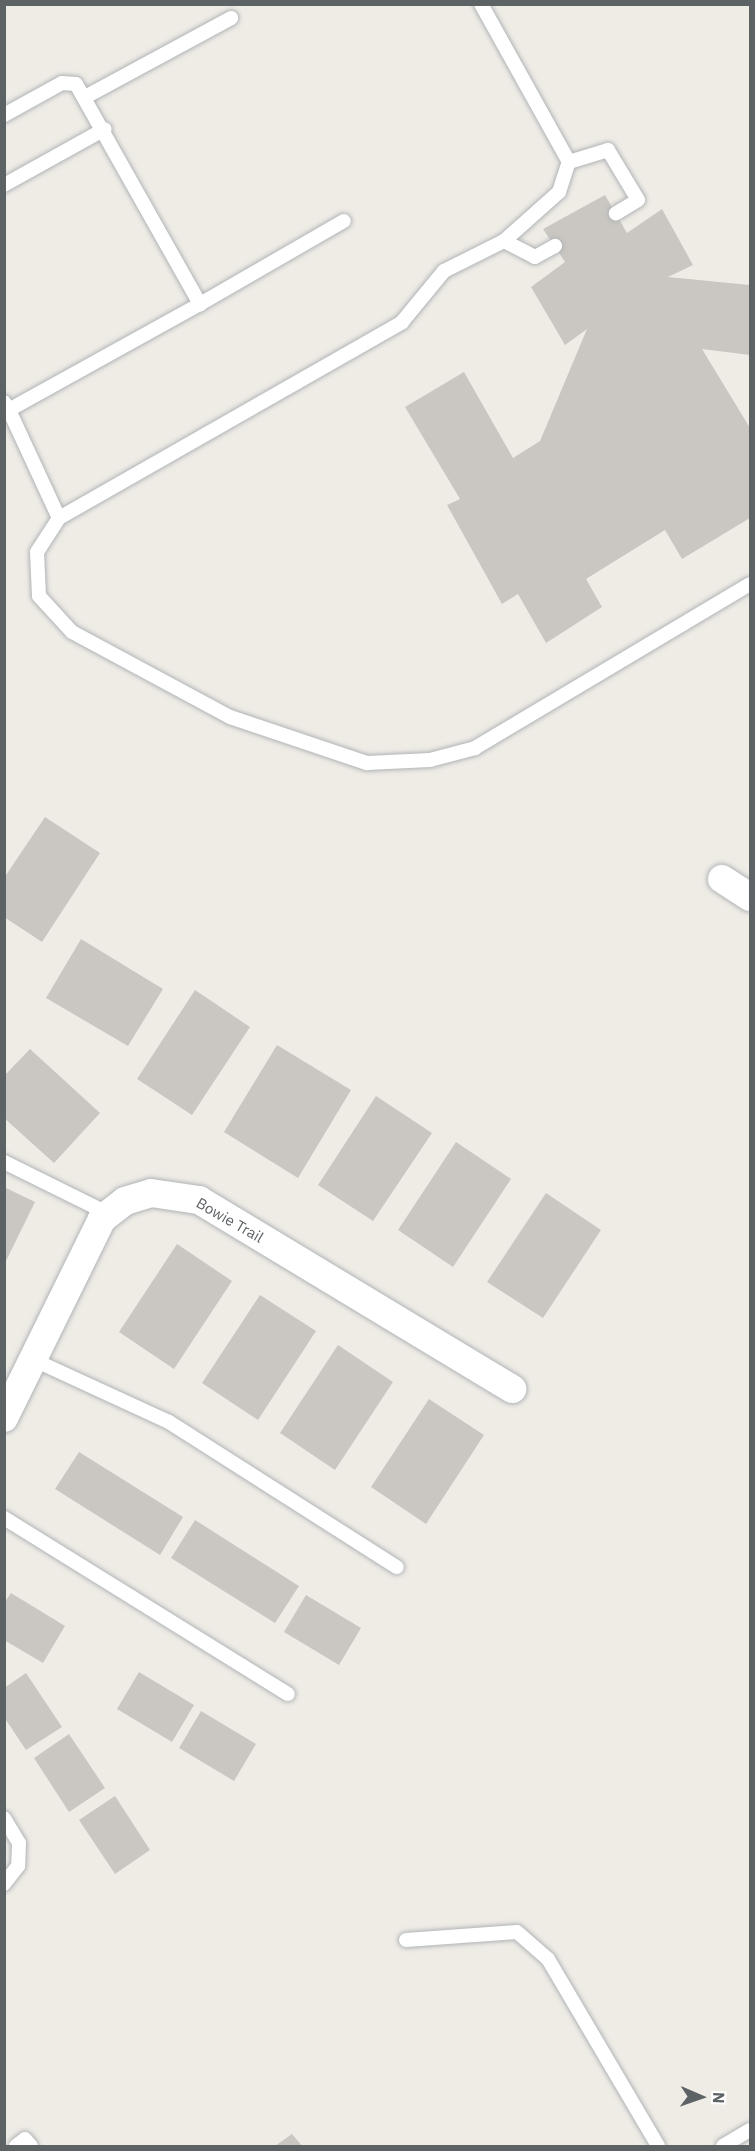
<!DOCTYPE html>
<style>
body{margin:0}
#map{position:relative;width:755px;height:2151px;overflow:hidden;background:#efece6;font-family:"IBM Plex Sans",sans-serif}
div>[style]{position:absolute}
.building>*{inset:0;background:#cac7c2}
.roads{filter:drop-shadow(0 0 2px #b1b4b7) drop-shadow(0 0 2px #b1b4b7)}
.lane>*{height:14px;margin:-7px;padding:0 7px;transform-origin:7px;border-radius:7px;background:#fff}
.street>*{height:28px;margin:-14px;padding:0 14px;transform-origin:14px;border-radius:14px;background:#fff}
span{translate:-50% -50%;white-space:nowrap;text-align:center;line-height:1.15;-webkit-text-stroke:6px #fff;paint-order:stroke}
.street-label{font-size:15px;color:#5d6265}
.frame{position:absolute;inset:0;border:6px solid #5d6265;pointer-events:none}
.north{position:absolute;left:671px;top:2067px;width:60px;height:60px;-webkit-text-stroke:4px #fff;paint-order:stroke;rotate:92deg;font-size:16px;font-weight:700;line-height:24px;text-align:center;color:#5d6265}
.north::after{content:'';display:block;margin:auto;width:21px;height:27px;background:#5d6265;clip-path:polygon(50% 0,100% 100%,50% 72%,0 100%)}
</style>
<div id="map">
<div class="building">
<i style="clip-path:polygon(605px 195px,627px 233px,662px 209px,693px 265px,668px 277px,750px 285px,750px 355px,702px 349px,750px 428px,750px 518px,682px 559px,665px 530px,586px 579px,602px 607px,546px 643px,518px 594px,502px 604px,447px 505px,460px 499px,405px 407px,464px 372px,513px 458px,540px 441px,587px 329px,565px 345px,531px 287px,565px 262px,543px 229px)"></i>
<i style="clip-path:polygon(45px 817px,100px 853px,42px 942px,4px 917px,4px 878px)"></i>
<i style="clip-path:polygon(81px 939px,163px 989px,128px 1046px,46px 998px)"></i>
<i style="clip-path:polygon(195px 990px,250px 1027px,192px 1115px,137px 1079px)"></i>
<i style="clip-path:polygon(277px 1045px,351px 1090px,298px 1178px,224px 1132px)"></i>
<i style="clip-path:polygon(30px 1049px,100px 1113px,54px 1163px,4px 1118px,4px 1076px)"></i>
<i style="clip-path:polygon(376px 1096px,432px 1133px,373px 1221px,318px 1185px)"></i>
<i style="clip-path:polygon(456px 1142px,511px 1179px,453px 1267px,398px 1230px)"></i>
<i style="clip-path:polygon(4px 1187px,35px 1202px,4px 1265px)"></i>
<i style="clip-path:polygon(546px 1193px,601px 1230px,543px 1318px,487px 1282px)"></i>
<i style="clip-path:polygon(177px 1244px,232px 1281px,174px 1369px,119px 1332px)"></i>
<i style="clip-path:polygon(260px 1295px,316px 1331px,258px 1420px,202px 1383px)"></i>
<i style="clip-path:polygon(338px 1345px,393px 1382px,335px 1470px,280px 1433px)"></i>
<i style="clip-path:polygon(429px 1399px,484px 1435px,426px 1524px,371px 1487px)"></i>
<i style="clip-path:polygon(79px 1452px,183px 1517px,160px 1555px,55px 1489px)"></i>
<i style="clip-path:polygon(195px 1520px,299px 1586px,275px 1623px,171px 1558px)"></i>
<i style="clip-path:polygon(11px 1593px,65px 1626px,43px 1663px,4px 1640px,4px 1603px)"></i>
<i style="clip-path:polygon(306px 1595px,361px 1628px,339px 1665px,284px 1632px)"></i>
<i style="clip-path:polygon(139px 1672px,194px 1705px,172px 1742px,117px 1709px)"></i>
<i style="clip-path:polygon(26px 1673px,62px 1727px,26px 1750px,4px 1717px,4px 1688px)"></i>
<i style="clip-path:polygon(201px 1711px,256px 1744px,234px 1781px,179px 1748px)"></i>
<i style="clip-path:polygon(69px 1734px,105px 1788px,69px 1812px,34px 1758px)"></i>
<i style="clip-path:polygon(115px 1796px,150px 1850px,115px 1874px,79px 1820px)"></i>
<i style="clip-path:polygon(292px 2134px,302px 2146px,275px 2146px)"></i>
</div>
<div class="roads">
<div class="lane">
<i style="left:87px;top:96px;width:164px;rotate:-28.4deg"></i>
<i style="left:4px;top:115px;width:66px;rotate:-28.9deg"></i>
<i style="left:62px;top:83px;width:14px;rotate:4deg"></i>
<i style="left:76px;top:84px;width:253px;rotate:60.6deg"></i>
<i style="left:200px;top:304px;width:218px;rotate:151deg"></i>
<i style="left:9px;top:410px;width:9px;rotate:-122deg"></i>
<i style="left:569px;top:162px;width:41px;rotate:-17.1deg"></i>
<i style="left:608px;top:150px;width:58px;rotate:59deg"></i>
<i style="left:638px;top:200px;width:26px;rotate:149deg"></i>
<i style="left:4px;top:185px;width:115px;rotate:-29deg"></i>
<i style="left:504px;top:241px;width:35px;rotate:27deg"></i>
<i style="left:535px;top:257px;width:23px;rotate:-29deg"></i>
<i style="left:200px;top:304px;width:166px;rotate:-30deg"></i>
<i style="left:9px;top:410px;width:119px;rotate:65.2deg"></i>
<i style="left:59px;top:518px;width:40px;rotate:122.9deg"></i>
<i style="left:37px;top:552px;width:44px;rotate:87.4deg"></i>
<i style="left:39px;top:596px;width:49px;rotate:47.5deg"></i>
<i style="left:72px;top:632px;width:179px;rotate:28.3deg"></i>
<i style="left:230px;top:717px;width:145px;rotate:18.6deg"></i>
<i style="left:367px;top:763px;width:63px;rotate:-2.7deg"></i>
<i style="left:430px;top:760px;width:47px;rotate:-14.9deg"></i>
<i style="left:475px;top:748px;width:320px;rotate:-30.8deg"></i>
<i style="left:59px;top:518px;width:395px;rotate:-29.7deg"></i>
<i style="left:402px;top:322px;width:66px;rotate:-50.5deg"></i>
<i style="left:444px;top:271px;width:67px;rotate:-26.6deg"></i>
<i style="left:504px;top:241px;width:74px;rotate:-41.7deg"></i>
<i style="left:559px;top:192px;width:32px;rotate:-72deg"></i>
<i style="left:569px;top:162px;width:181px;rotate:-119.1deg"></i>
<i style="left:4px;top:1162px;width:117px;rotate:26.3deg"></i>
<i style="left:32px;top:1359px;width:151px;rotate:24.7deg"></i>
<i style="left:169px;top:1422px;width:270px;rotate:32.5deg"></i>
<i style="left:4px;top:1518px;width:334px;rotate:31.8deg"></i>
<i style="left:4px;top:1818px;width:29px;rotate:59deg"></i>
<i style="left:19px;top:1843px;width:23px;rotate:92deg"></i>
<i style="left:18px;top:1866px;width:23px;rotate:128deg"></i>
<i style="left:406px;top:1940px;width:111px;rotate:-4.1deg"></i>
<i style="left:517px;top:1932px;width:41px;rotate:41.1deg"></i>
<i style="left:548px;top:1959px;width:217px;rotate:59.5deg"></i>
<i style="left:16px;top:2146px;width:11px;rotate:-38deg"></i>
<i style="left:25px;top:2139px;width:9px;rotate:49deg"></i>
<i style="left:723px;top:2146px;width:31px;rotate:-31deg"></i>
</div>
<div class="street">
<i style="left:722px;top:879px;width:33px;rotate:33deg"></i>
<i style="left:4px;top:1418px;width:222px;rotate:-63.8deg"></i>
<i style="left:102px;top:1219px;width:29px;rotate:-38deg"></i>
<i style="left:125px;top:1201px;width:27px;rotate:-17deg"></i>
<i style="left:151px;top:1193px;width:49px;rotate:8.3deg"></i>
<i style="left:199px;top:1200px;width:366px;rotate:31.1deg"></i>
</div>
</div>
<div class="street-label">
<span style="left:230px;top:1220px;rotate:30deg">Bowie Trail</span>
</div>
<div class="frame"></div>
<div class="north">N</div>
</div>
